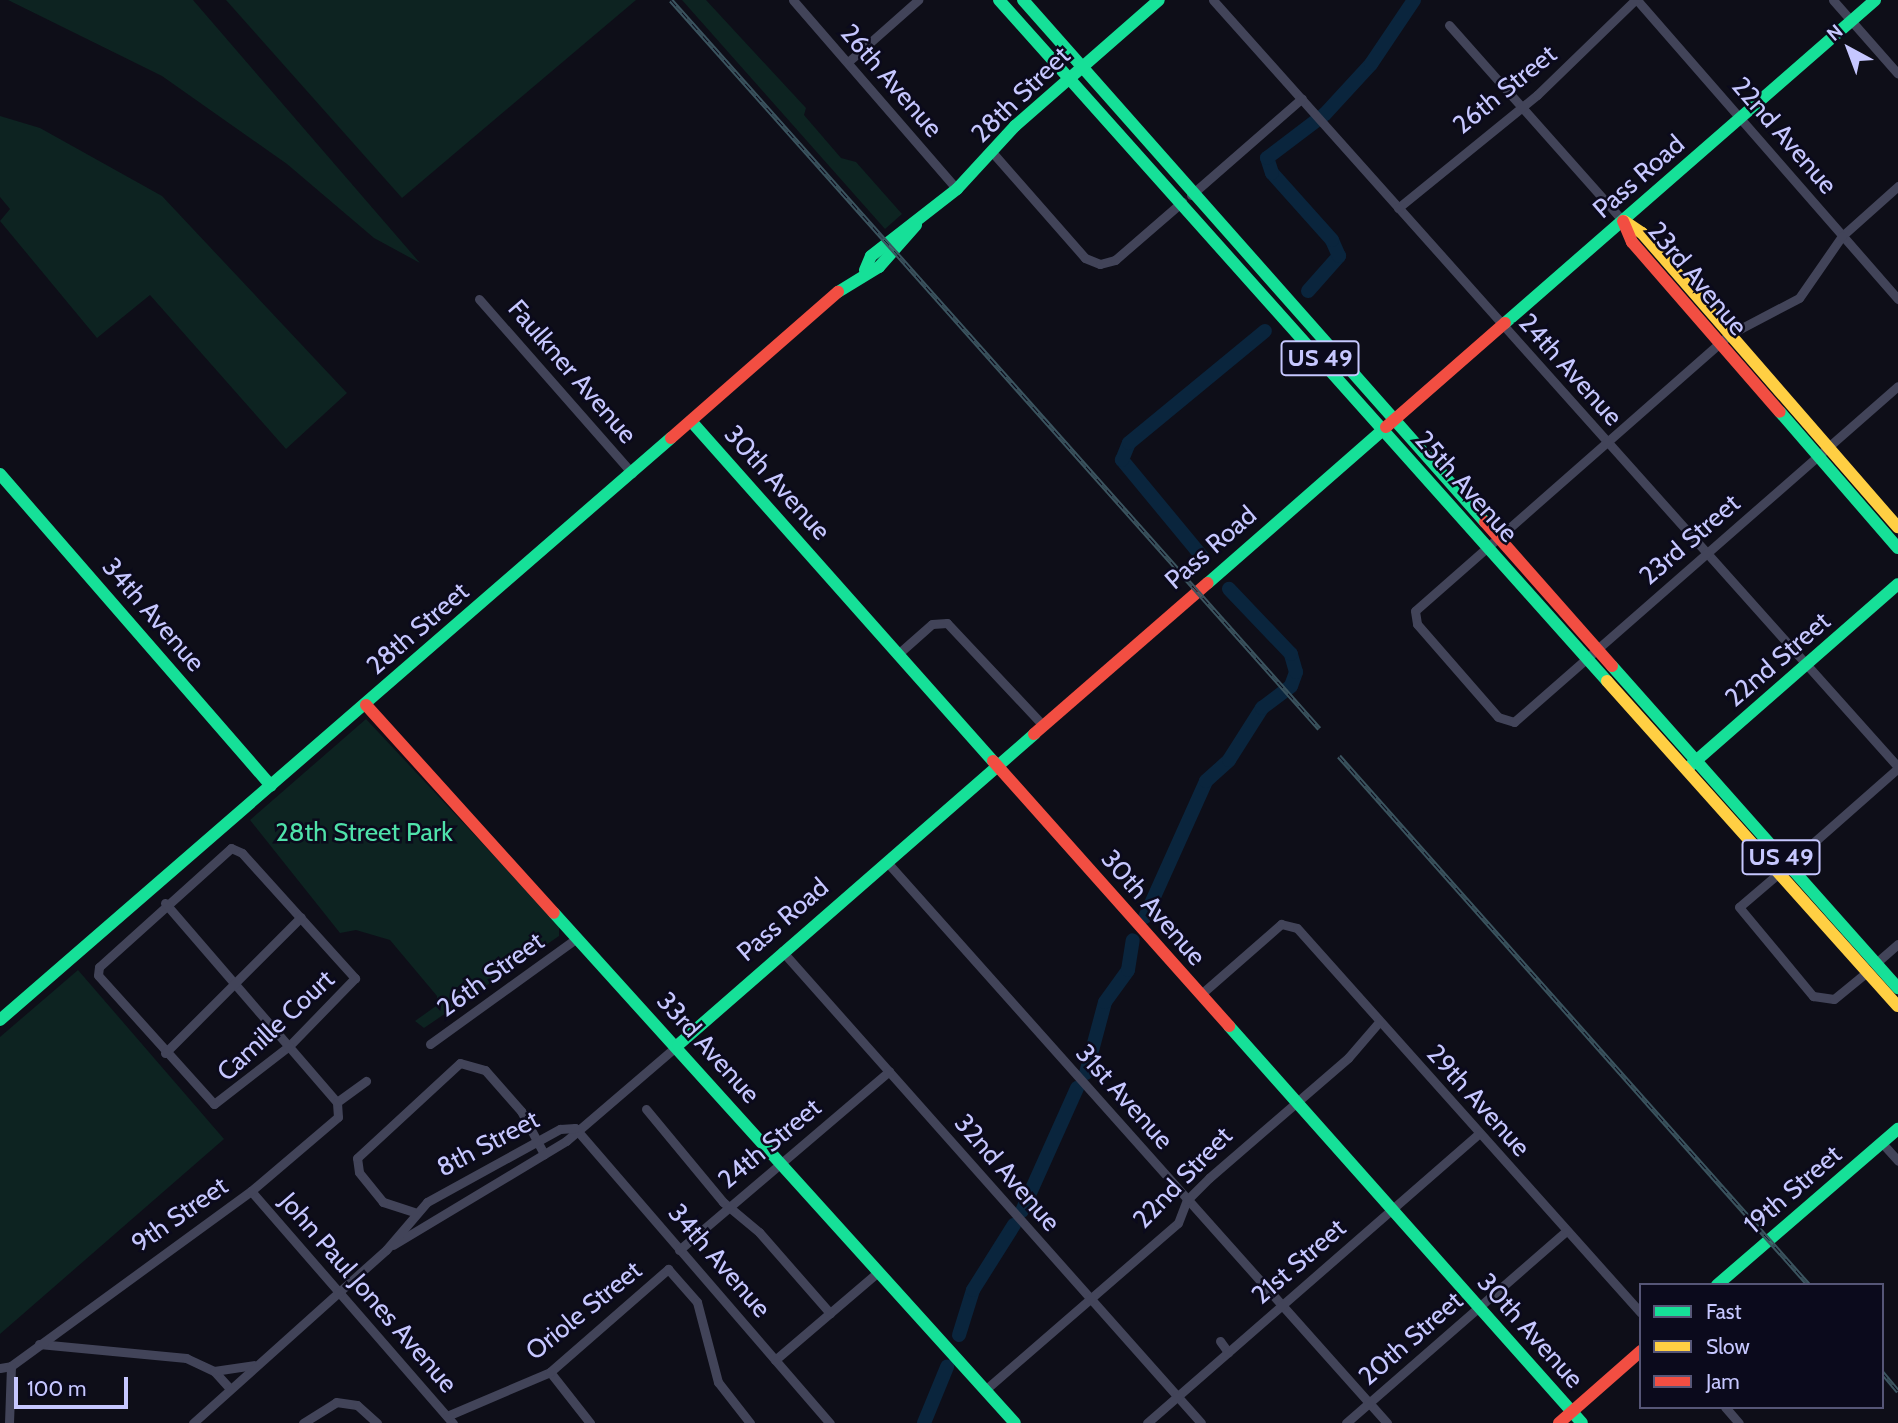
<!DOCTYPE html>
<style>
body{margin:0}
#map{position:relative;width:1898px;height:1423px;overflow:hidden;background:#0e0e18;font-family:Cabin,sans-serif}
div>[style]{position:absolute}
.green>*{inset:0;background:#0d2321}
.river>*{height:14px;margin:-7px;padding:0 7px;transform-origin:7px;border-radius:7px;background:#0a253d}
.street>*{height:9px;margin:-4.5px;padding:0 4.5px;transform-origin:4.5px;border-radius:4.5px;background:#424459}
.fast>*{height:12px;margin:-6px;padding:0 6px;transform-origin:6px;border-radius:6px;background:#16e098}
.slow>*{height:12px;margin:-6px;padding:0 6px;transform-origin:6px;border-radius:6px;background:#ffcf43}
.jam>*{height:12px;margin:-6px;padding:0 6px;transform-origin:6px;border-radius:6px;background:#f24e42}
.rail>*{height:5px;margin-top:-2.5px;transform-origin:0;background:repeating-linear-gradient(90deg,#0b0a1c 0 8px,#3b545f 0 16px);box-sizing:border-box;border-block:2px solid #3b545f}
span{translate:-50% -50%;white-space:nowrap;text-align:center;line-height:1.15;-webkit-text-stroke:5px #0b0a1c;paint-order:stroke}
.shield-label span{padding:2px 5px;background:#0b0a1c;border:2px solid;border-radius:5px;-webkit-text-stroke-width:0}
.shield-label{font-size:24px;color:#c6c7ff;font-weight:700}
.street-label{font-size:26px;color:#c6c7ff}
.park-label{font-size:26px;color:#4fe2aa}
.legend{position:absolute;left:1639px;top:1283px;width:245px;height:126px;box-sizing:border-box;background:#0b0a1c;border:2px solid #565677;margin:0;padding:9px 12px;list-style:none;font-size:21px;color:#c6c7ff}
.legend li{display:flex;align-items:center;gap:14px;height:35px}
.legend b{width:35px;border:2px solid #565677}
.north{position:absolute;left:1814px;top:14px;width:70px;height:70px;-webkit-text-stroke:5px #0b0a1c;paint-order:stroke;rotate:319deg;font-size:19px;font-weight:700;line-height:28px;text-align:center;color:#c6c7ff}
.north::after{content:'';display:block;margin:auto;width:24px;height:32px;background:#c6c7ff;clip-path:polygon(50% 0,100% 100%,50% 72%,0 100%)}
.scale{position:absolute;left:14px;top:1377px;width:114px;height:32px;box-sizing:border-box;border:4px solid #c6c7ff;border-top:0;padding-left:9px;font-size:21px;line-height:24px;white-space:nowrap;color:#c6c7ff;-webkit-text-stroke:5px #0b0a1c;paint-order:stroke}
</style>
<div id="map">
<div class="green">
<i style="clip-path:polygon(8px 0,193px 0,420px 263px,374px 238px,287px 164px,162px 76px)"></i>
<i style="clip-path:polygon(226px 0,636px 0,402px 198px)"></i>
<i style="clip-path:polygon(682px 0,706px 0,806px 108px,804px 115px,841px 158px,856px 162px,902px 214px,885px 229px)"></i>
<i style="clip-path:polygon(0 116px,40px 128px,162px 196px,347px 393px,286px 449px,150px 295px,97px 338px,0 221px,10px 209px,0 197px)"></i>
<i style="clip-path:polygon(366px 719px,559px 925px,559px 936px,424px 1028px,415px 1021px,436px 1006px,437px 996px,390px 940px,356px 930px,340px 933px,250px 820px)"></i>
<i style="clip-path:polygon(78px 970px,224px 1139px,0 1334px,0 1037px)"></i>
</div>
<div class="river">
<i style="left:1308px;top:291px;width:47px;rotate:-48.5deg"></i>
<i style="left:1339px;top:256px;width:17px;rotate:-114deg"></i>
<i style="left:1332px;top:240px;width:90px;rotate:-131.8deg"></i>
<i style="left:1272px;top:173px;width:16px;rotate:-108deg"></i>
<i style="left:1267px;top:158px;width:73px;rotate:-37.2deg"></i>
<i style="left:1325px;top:114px;width:68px;rotate:-47.4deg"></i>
<i style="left:1371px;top:64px;width:77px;rotate:-56.1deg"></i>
<i style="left:1204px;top:559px;width:129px;rotate:-129.6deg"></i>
<i style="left:1122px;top:460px;width:18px;rotate:-68deg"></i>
<i style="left:1129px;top:443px;width:176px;rotate:-39.5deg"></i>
<i style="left:1145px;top:917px;width:149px;rotate:-65.8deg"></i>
<i style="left:1206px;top:781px;width:31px;rotate:-42deg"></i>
<i style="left:1229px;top:760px;width:62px;rotate:-57.6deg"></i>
<i style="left:1262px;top:708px;width:36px;rotate:-37deg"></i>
<i style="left:1291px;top:686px;width:15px;rotate:-70deg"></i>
<i style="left:1296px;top:672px;width:19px;rotate:-106deg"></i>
<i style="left:1291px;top:654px;width:90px;rotate:-133.6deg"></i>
<i style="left:1086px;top:1073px;width:73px;rotate:-75deg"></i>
<i style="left:1105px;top:1002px;width:39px;rotate:-54deg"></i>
<i style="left:1128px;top:970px;width:30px;rotate:-81deg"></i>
<i style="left:1022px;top:1211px;width:135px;rotate:-65.9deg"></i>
<i style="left:959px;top:1335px;width:47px;rotate:-72.7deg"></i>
<i style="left:973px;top:1290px;width:77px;rotate:-57.8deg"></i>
<i style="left:924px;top:1423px;width:61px;rotate:-67.7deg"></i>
</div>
<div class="street">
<i style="left:793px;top:0;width:250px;rotate:49.1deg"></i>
<i style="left:1213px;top:0;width:1028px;rotate:48.23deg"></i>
<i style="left:1637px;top:0;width:397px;rotate:48.9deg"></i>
<i style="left:1833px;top:0;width:98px;rotate:48.7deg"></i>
<i style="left:1449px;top:25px;width:262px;rotate:48.4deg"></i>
<i style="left:848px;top:62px;width:94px;rotate:-41.5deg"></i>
<i style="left:992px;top:152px;width:141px;rotate:48.7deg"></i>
<i style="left:1085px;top:258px;width:16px;rotate:22deg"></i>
<i style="left:1100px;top:264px;width:16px;rotate:-15deg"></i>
<i style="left:1115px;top:260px;width:89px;rotate:-40.9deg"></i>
<i style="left:1898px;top:186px;width:75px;rotate:138.2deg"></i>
<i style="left:1842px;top:236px;width:75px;rotate:124.7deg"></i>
<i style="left:1799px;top:298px;width:78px;rotate:152.4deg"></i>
<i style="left:1730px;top:334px;width:419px;rotate:138.7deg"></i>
<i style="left:1415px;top:611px;width:13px;rotate:81deg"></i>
<i style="left:1417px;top:624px;width:123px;rotate:48.9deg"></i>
<i style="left:1498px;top:717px;width:17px;rotate:17deg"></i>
<i style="left:1514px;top:722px;width:510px;rotate:-41.19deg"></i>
<i style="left:1191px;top:195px;width:147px;rotate:-41.1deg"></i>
<i style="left:1398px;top:208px;width:179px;rotate:-39.1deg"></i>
<i style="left:1537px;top:95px;width:136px;rotate:-44.1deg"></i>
<i style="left:479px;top:299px;width:232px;rotate:48.7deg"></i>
<i style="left:898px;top:654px;width:45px;rotate:-41.4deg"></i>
<i style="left:932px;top:624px;width:15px;rotate:-4deg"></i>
<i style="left:947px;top:623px;width:139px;rotate:46.8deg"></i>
<i style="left:231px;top:848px;width:12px;rotate:24deg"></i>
<i style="left:242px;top:853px;width:169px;rotate:47.9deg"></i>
<i style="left:355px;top:978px;width:95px;rotate:134.1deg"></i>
<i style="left:289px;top:1046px;width:95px;rotate:142.3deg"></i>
<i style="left:214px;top:1104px;width:173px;rotate:-132deg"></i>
<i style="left:98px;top:975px;width:8px;rotate:-83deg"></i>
<i style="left:99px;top:967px;width:178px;rotate:-42deg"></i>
<i style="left:886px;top:861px;width:753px;rotate:48.28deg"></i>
<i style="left:1788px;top:865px;width:147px;rotate:-41.4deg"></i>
<i style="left:1779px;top:873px;width:52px;rotate:139.6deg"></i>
<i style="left:1739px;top:907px;width:116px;rotate:50.3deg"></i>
<i style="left:1813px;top:996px;width:21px;rotate:8deg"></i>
<i style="left:1834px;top:999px;width:43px;rotate:-39.3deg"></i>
<i style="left:165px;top:903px;width:263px;rotate:49.2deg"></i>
<i style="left:782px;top:951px;width:631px;rotate:48.4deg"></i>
<i style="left:1876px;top:963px;width:29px;rotate:-41deg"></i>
<i style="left:1200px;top:995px;width:108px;rotate:-41.2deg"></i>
<i style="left:1281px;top:924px;width:16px;rotate:14deg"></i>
<i style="left:1297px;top:928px;width:516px;rotate:48.22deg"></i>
<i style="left:430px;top:1044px;width:181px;rotate:-35.8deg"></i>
<i style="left:165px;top:1053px;width:192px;rotate:-45deg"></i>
<i style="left:646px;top:1109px;width:121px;rotate:50.4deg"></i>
<i style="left:723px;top:1202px;width:47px;rotate:39.8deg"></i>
<i style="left:759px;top:1232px;width:108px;rotate:48.8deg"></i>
<i style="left:575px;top:1128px;width:390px;rotate:49.2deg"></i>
<i style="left:1882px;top:1143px;width:24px;rotate:48deg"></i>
<i style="left:251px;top:1191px;width:308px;rotate:49deg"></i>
<i style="left:417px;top:1213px;width:36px;rotate:-162deg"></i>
<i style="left:383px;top:1202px;width:38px;rotate:-129deg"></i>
<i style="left:359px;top:1172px;width:14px;rotate:-98deg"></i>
<i style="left:357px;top:1158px;width:140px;rotate:-42.7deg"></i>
<i style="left:460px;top:1063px;width:26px;rotate:16deg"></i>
<i style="left:485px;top:1070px;width:55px;rotate:48.7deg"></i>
<i style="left:521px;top:1111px;width:49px;rotate:61.9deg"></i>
<i style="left:393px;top:1245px;width:202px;rotate:-31deg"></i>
<i style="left:566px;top:1141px;width:148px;rotate:-40.6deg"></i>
<i style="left:679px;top:1250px;width:276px;rotate:-40.4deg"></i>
<i style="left:1220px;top:1341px;width:14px;rotate:54deg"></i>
<i style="left:39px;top:1344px;width:148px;rotate:5.4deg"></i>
<i style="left:186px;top:1358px;width:31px;rotate:25deg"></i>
<i style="left:214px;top:1371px;width:24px;rotate:48deg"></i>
<i style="left:775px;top:1360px;width:135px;rotate:-40.5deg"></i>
<i style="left:0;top:1368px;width:11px;rotate:-10deg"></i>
<i style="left:11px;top:1366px;width:297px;rotate:-36.1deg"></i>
<i style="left:251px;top:1191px;width:114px;rotate:-40.4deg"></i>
<i style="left:338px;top:1117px;width:15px;rotate:-94deg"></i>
<i style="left:337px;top:1102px;width:36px;rotate:-36deg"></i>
<i style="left:214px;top:1371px;width:40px;rotate:-8.5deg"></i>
<i style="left:550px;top:1372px;width:65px;rotate:51.9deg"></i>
<i style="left:985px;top:1390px;width:255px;rotate:-40.9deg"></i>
<i style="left:1178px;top:1223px;width:25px;rotate:-69deg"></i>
<i style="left:1187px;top:1200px;width:31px;rotate:-45deg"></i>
<i style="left:1209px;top:1178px;width:184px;rotate:-40.8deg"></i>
<i style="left:1348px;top:1058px;width:48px;rotate:-49.3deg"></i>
<i style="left:1725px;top:1407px;width:21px;rotate:49deg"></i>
<i style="left:447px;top:1416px;width:112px;rotate:-23.1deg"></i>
<i style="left:550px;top:1372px;width:157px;rotate:-41.1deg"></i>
<i style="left:668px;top:1269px;width:44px;rotate:48.7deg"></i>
<i style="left:697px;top:1302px;width:83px;rotate:75.3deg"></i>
<i style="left:718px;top:1382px;width:52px;rotate:52deg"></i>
<i style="left:9px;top:1423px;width:57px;rotate:-88deg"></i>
<i style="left:193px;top:1423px;width:259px;rotate:-41.9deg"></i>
<i style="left:386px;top:1250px;width:63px;rotate:-49.5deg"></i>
<i style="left:427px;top:1202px;width:152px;rotate:-28.8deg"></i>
<i style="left:560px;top:1129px;width:15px;rotate:-4deg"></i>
<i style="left:303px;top:1423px;width:39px;rotate:-32deg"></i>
<i style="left:336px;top:1402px;width:21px;rotate:8deg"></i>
<i style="left:357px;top:1405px;width:27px;rotate:42deg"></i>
<i style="left:1147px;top:1423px;width:441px;rotate:-41.1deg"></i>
<i style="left:1346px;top:1423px;width:292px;rotate:-41.1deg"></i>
</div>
<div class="fast">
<i style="left:999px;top:0;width:913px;rotate:48.24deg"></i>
<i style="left:1023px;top:0;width:697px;rotate:48.49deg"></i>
<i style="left:865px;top:270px;width:15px;rotate:-67deg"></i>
<i style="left:871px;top:256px;width:109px;rotate:-37.9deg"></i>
<i style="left:957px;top:189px;width:86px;rotate:-47.4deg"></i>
<i style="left:1015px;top:126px;width:191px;rotate:-41.2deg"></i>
<i style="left:838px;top:292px;width:48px;rotate:-31.4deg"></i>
<i style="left:879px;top:267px;width:56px;rotate:-48.6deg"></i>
<i style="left:1505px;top:323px;width:491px;rotate:-41.1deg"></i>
<i style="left:1780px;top:412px;width:180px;rotate:49.1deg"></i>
<i style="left:691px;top:421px;width:455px;rotate:48.4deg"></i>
<i style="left:0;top:474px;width:413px;rotate:49deg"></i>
<i style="left:1208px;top:583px;width:234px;rotate:-41.2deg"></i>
<i style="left:1612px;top:666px;width:431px;rotate:48.4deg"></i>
<i style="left:1690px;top:766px;width:276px;rotate:-41.2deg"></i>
<i style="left:554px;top:913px;width:687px;rotate:47.89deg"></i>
<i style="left:0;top:1020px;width:888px;rotate:-40.94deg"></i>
<i style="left:1229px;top:1026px;width:531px;rotate:48.36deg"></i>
<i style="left:678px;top:1045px;width:473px;rotate:-41.1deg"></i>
<i style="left:1717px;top:1285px;width:239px;rotate:-40.8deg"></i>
</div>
<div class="slow">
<i style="left:1624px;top:221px;width:22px;rotate:34deg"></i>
<i style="left:1642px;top:233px;width:390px;rotate:49deg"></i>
<i style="left:1607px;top:681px;width:436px;rotate:48.2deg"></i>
</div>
<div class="jam">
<i style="left:1623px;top:221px;width:23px;rotate:67deg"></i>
<i style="left:1632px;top:242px;width:225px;rotate:49deg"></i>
<i style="left:1386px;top:427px;width:158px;rotate:-41.2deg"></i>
<i style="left:671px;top:438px;width:222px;rotate:-41.2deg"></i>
<i style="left:1485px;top:522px;width:192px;rotate:48.6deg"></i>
<i style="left:366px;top:705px;width:280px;rotate:47.9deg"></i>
<i style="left:1034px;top:734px;width:230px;rotate:-41deg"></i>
<i style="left:993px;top:761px;width:355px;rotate:48.3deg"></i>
<i style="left:1559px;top:1423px;width:109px;rotate:-41.3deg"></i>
</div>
<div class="rail">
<i style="left:671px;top:0;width:975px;rotate:48.33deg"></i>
<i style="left:1339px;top:756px;width:708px;rotate:48.38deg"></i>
<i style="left:1882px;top:1372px;width:25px;rotate:50deg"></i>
</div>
<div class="shield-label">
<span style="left:1320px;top:358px">US 49</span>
<span style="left:1781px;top:857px">US 49</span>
</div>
<div class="street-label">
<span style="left:891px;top:81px;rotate:49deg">26th Avenue</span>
<span style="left:1505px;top:90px;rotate:-39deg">26th Street</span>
<span style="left:1021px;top:95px;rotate:-44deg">28th Street</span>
<span style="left:1784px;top:136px;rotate:49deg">22nd Avenue</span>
<span style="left:1639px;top:177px;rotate:-41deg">Pass Road</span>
<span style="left:1697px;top:279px;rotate:50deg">23rd Avenue</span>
<span style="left:1570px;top:370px;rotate:48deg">24th Avenue</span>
<span style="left:572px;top:372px;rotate:49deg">Faulkner Avenue</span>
<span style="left:777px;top:483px;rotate:48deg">30th Avenue</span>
<span style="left:1466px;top:487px;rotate:48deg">25th Avenue</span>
<span style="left:1690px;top:540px;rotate:-41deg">23rd Street</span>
<span style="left:1211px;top:548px;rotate:-41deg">Pass Road</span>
<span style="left:153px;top:615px;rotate:49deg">34th Avenue</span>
<span style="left:418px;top:629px;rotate:-41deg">28th Street</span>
<span style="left:1778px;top:660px;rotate:-41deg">22nd Street</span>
<span style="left:1153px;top:908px;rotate:49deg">30th Avenue</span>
<span style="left:783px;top:920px;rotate:-41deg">Pass Road</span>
<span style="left:491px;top:975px;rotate:-36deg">26th Street</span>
<span style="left:276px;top:1026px;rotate:-43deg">Camille Court</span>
<span style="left:708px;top:1048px;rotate:48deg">33rd Avenue</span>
<span style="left:1124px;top:1097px;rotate:48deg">31st Avenue</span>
<span style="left:1478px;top:1101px;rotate:48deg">29th Avenue</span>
<span style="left:488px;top:1144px;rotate:-28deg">8th Street</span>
<span style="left:770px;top:1144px;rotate:-40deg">24th Street</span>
<span style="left:1007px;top:1173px;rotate:49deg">32nd Avenue</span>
<span style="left:1183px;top:1178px;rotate:-46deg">22nd Street</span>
<span style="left:1793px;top:1190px;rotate:-41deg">19th Street</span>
<span style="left:180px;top:1215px;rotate:-35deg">9th Street</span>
<span style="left:719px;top:1261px;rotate:49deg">34th Avenue</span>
<span style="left:1299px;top:1262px;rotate:-41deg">21st Street</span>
<span style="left:368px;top:1293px;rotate:49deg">John Paul Jones Avenue</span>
<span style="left:584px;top:1311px;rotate:-39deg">Oriole Street</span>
<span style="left:1530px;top:1331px;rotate:48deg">30th Avenue</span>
<span style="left:1411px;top:1339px;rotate:-41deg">20th Street</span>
</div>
<div class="park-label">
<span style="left:364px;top:833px">28th Street Park</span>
</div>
<ul class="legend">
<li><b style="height:9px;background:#16e098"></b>Fast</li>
<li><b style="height:9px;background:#ffcf43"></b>Slow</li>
<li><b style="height:9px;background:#f24e42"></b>Jam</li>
</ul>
<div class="north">N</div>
<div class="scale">100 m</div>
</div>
